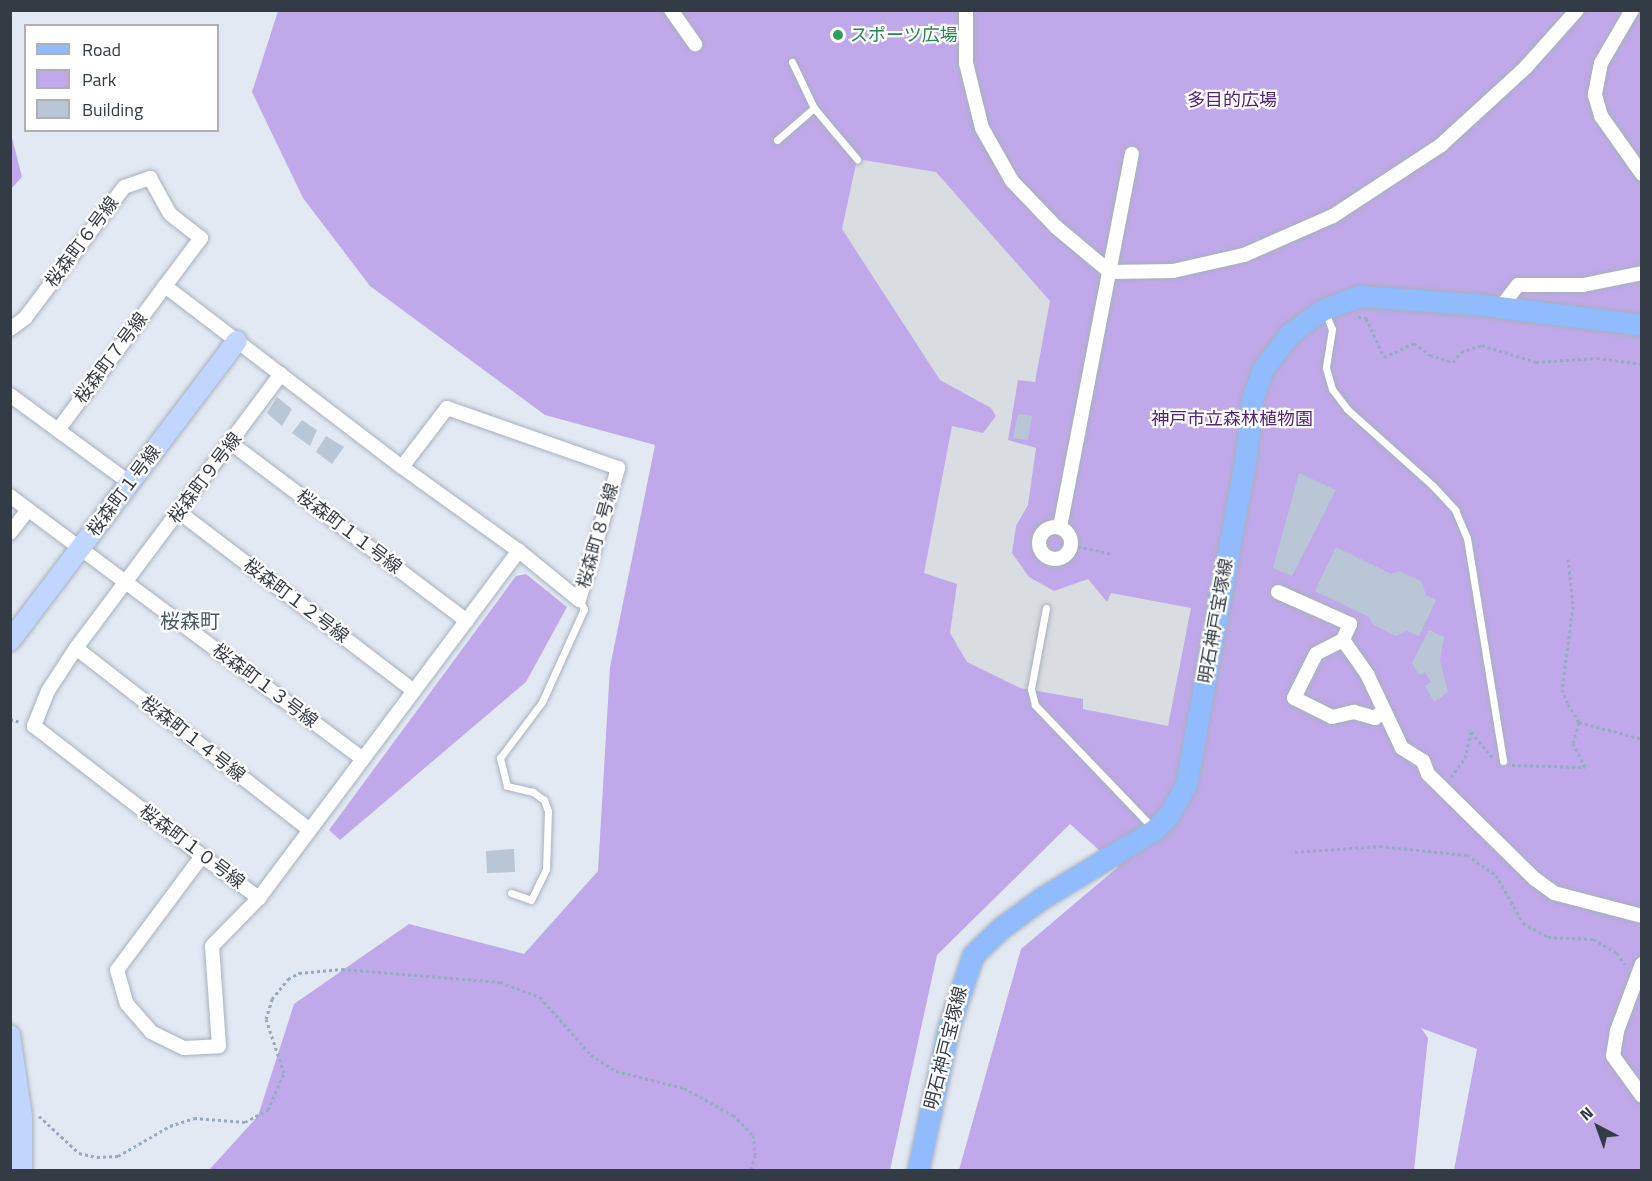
<!DOCTYPE html>
<meta charset="utf-8">
<style>
body{margin:0}
#map{position:relative;width:1652px;height:1181px;overflow:hidden;background:#e3e9f3;font-family:"Titillium Web","Noto Sans JP",sans-serif}
div>[style]{position:absolute}
.green>*{inset:0;background:#c0a9ea}
.parking>*{inset:0;background:#d9dce0}
.building>*{inset:0;background:#b8c6d5}
.path>*{height:3px;margin-top:-1.5px;transform-origin:0;background:repeating-linear-gradient(90deg,#96aac1 0 3px,transparent 0 6px)}
.roads{filter:drop-shadow(0 0 2px #a6b1be) drop-shadow(0 0 2px #a6b1be)}
.lane>*{height:7px;margin:-3.5px;padding:0 3.5px;transform-origin:3.5px;border-radius:3.5px;background:#fff}
.street>*{height:14px;margin:-7px;padding:0 7px;transform-origin:7px;border-radius:7px;background:#fff}
.street>.ring{margin:-7px;padding:0;box-sizing:content-box;background:none;border:14px solid #fff;border-radius:50%}
.secondary>*{height:20px;margin:-10px;padding:0 10px;transform-origin:10px;border-radius:10px;background:#c1d6ff}
.primary>*{height:21px;margin:-10.5px;padding:0 10.5px;transform-origin:10.5px;border-radius:10.5px;background:#90bbff}
.dots>*{width:16px;height:16px;translate:-50% -50%;box-sizing:border-box;border:3px solid #fff;border-radius:50%}
span{translate:-50% -50%;white-space:nowrap;text-align:center;line-height:1.15;-webkit-text-stroke:4.5px #fff;paint-order:stroke}
.leisure-label{font-size:18px;color:#27864d}
.left{translate:0 -50%;text-align:left}
.park-label{font-size:18px;color:#502479}
.street-label{font-size:18px;color:#333c45}
.neighbourhood-label{font-size:20px;color:#4a5968}
.frame{position:absolute;inset:0;border:12px solid #333c45;pointer-events:none}
.legend{position:absolute;left:24px;top:24px;width:195px;height:108px;box-sizing:border-box;background:#fff;border:2px solid #adb1b5;margin:0;padding:8px 10px;list-style:none;font-size:18px;color:#333c45}
.legend li{display:flex;align-items:center;gap:12px;height:30px}
.legend b{width:30px;border:2px solid #adb1b5}
.north{position:absolute;left:1568px;top:1097px;width:60px;height:60px;-webkit-text-stroke:4px #fff;paint-order:stroke;rotate:319deg;font-size:16px;font-weight:700;line-height:24px;text-align:center;color:#333c45}
.north::after{content:'';display:block;margin:auto;width:21px;height:27px;background:#333c45;clip-path:polygon(50% 0,100% 100%,50% 72%,0 100%)}
</style>
<div id="map">
<div class="green">
<i style="clip-path:polygon(278px 11px,1641px 11px,1641px 1170px,1454px 1170px,1477px 1049px,1421px 1028px,1428px 1038px,1414px 1170px,959px 1170px,1021px 949px,1118px 867px,1070px 824px,937px 955px,890px 1170px,209px 1170px,258px 1116px,294px 1004px,409px 924px,524px 954px,598px 871px,610px 667px,655px 445px,545px 415px,370px 286px,303px 198px,252px 92px)"></i>
<i style="clip-path:polygon(10px 130px,22px 177px,11px 189px,10px 189px)"></i>
<i style="clip-path:polygon(526px 574px,567px 607px,526px 682px,340px 840px,329px 830px,516px 576px)"></i>
</div>
<div class="parking">
<i style="clip-path:polygon(857px 159px,936px 172px,1050px 301px,1035px 382px,1018px 380px,1008px 440px,1036px 448px,1028px 505px,1016px 526px,1012px 553px,1029px 577px,1054px 591px,1088px 579px,1107px 602px,1111px 593px,1191px 608px,1168px 726px,1083px 709px,1083px 699px,1020px 688px,967px 662px,950px 633px,957px 584px,924px 573px,952px 426px,983px 433px,996px 416px,991px 408px,940px 380px,842px 229px)"></i>
</div>
<div class="building">
<i style="clip-path:polygon(277px 397px,292px 409px,282px 426px,267px 413px)"></i>
<i style="clip-path:polygon(1018px 414px,1032px 416px,1028px 440px,1013px 438px)"></i>
<i style="clip-path:polygon(302px 420px,317px 430px,310px 446px,292px 433px)"></i>
<i style="clip-path:polygon(326px 436px,344px 447px,332px 464px,316px 452px)"></i>
<i style="clip-path:polygon(1299px 473px,1336px 490px,1292px 576px,1273px 568px)"></i>
<i style="clip-path:polygon(1336px 547px,1391px 574px,1399px 571px,1421px 581px,1426px 595px,1436px 600px,1419px 636px,1407px 631px,1396px 636px,1372px 624px,1369px 617px,1315px 591px)"></i>
<i style="clip-path:polygon(1429px 630px,1444px 637px,1440px 661px,1448px 692px,1434px 702px,1425px 686px,1431px 682px,1425px 672px,1419px 675px,1412px 663px)"></i>
<i style="clip-path:polygon(514px 849px,515px 872px,487px 873px,486px 851px)"></i>
</div>
<div class="path">
<i style="left:1358px;top:317px;width:8px;rotate:7deg"></i>
<i style="left:1366px;top:318px;width:43px;rotate:65.2deg"></i>
<i style="left:1384px;top:357px;width:33px;rotate:-25deg"></i>
<i style="left:1414px;top:343px;width:20px;rotate:37deg"></i>
<i style="left:1430px;top:355px;width:24px;rotate:17deg"></i>
<i style="left:1453px;top:362px;width:13px;rotate:-51deg"></i>
<i style="left:1461px;top:352px;width:22px;rotate:-18deg"></i>
<i style="left:1482px;top:345px;width:57px;rotate:17.5deg"></i>
<i style="left:1536px;top:362px;width:61px;rotate:-3.8deg"></i>
<i style="left:1597px;top:358px;width:45px;rotate:7.6deg"></i>
<i style="left:1072px;top:545px;width:41px;rotate:12.7deg"></i>
<i style="left:1568px;top:559px;width:47px;rotate:83.9deg"></i>
<i style="left:1573px;top:606px;width:84px;rotate:97.5deg"></i>
<i style="left:1562px;top:689px;width:16px;rotate:68deg"></i>
<i style="left:1568px;top:704px;width:21px;rotate:59deg"></i>
<i style="left:1579px;top:722px;width:65px;rotate:15.1deg"></i>
<i style="left:10px;top:719px;width:10px;rotate:17deg"></i>
<i style="left:1512px;top:765px;width:73px;rotate:1.6deg"></i>
<i style="left:1585px;top:767px;width:27px;rotate:-117deg"></i>
<i style="left:1573px;top:743px;width:22px;rotate:-74deg"></i>
<i style="left:1451px;top:777px;width:24px;rotate:-54deg"></i>
<i style="left:1465px;top:758px;width:27px;rotate:-77deg"></i>
<i style="left:1471px;top:732px;width:33px;rotate:50deg"></i>
<i style="left:1295px;top:852px;width:85px;rotate:-4deg"></i>
<i style="left:1380px;top:846px;width:87px;rotate:5.9deg"></i>
<i style="left:1467px;top:855px;width:35px;rotate:35deg"></i>
<i style="left:1496px;top:875px;width:55px;rotate:60.6deg"></i>
<i style="left:1523px;top:923px;width:29px;rotate:29deg"></i>
<i style="left:1548px;top:937px;width:45px;rotate:2.5deg"></i>
<i style="left:1593px;top:939px;width:28px;rotate:30deg"></i>
<i style="left:1617px;top:953px;width:14px;rotate:56deg"></i>
<i style="left:39px;top:1116px;width:54px;rotate:42.8deg"></i>
<i style="left:79px;top:1153px;width:18px;rotate:13deg"></i>
<i style="left:97px;top:1157px;width:21px;rotate:-3deg"></i>
<i style="left:118px;top:1156px;width:60px;rotate:-30deg"></i>
<i style="left:170px;top:1126px;width:25px;rotate:-18deg"></i>
<i style="left:194px;top:1118px;width:51px;rotate:4.5deg"></i>
<i style="left:245px;top:1122px;width:26px;rotate:-28deg"></i>
<i style="left:268px;top:1110px;width:40px;rotate:-66.6deg"></i>
<i style="left:284px;top:1073px;width:57px;rotate:-108.4deg"></i>
<i style="left:266px;top:1019px;width:21px;rotate:-73deg"></i>
<i style="left:272px;top:999px;width:26px;rotate:-51deg"></i>
<i style="left:288px;top:979px;width:13px;rotate:-29deg"></i>
<i style="left:299px;top:973px;width:43px;rotate:-5.3deg"></i>
<i style="left:342px;top:969px;width:159px;rotate:4.7deg"></i>
<i style="left:500px;top:982px;width:43px;rotate:20.6deg"></i>
<i style="left:540px;top:997px;width:77px;rotate:48.7deg"></i>
<i style="left:591px;top:1055px;width:30px;rotate:33deg"></i>
<i style="left:616px;top:1071px;width:70px;rotate:14deg"></i>
<i style="left:684px;top:1088px;width:56px;rotate:28.9deg"></i>
<i style="left:733px;top:1115px;width:28px;rotate:45deg"></i>
<i style="left:753px;top:1135px;width:20px;rotate:84deg"></i>
<i style="left:755px;top:1155px;width:16px;rotate:105deg"></i>
</div>
<div class="roads">
<div class="lane">
<i style="left:792px;top:62px;width:51px;rotate:64.4deg"></i>
<i style="left:814px;top:108px;width:67px;rotate:49.9deg"></i>
<i style="left:777px;top:140px;width:49px;rotate:-40.9deg"></i>
<i style="left:1325px;top:312px;width:18px;rotate:68deg"></i>
<i style="left:1332px;top:329px;width:39px;rotate:99deg"></i>
<i style="left:1326px;top:368px;width:22px;rotate:74deg"></i>
<i style="left:1332px;top:389px;width:25px;rotate:53deg"></i>
<i style="left:1347px;top:409px;width:115px;rotate:41.8deg"></i>
<i style="left:1433px;top:486px;width:33px;rotate:47deg"></i>
<i style="left:1455px;top:510px;width:30px;rotate:67deg"></i>
<i style="left:1467px;top:538px;width:226px;rotate:80.8deg"></i>
<i style="left:1046px;top:608px;width:82px;rotate:100.5deg"></i>
<i style="left:1031px;top:689px;width:16px;rotate:76deg"></i>
<i style="left:1035px;top:705px;width:169px;rotate:46.2deg"></i>
<i style="left:511px;top:893px;width:21px;rotate:19deg"></i>
<i style="left:531px;top:900px;width:34px;rotate:-64deg"></i>
<i style="left:546px;top:869px;width:58px;rotate:-88deg"></i>
<i style="left:548px;top:811px;width:12px;rotate:-110deg"></i>
<i style="left:544px;top:800px;width:14px;rotate:-144deg"></i>
<i style="left:533px;top:792px;width:27px;rotate:-167deg"></i>
<i style="left:507px;top:786px;width:29px;rotate:-104deg"></i>
<i style="left:500px;top:758px;width:70px;rotate:-53.1deg"></i>
<i style="left:542px;top:702px;width:102px;rotate:-65.7deg"></i>
<i style="left:584px;top:609px;width:10px;rotate:-119deg"></i>
</div>
<div class="street">
<i style="left:671px;top:10px;width:42px;rotate:54.8deg"></i>
<i style="left:966px;top:10px;width:53px;rotate:90deg"></i>
<i style="left:966px;top:63px;width:67px;rotate:76.2deg"></i>
<i style="left:982px;top:128px;width:61px;rotate:60.5deg"></i>
<i style="left:1012px;top:181px;width:64px;rotate:46.3deg"></i>
<i style="left:1056px;top:227px;width:70px;rotate:39.8deg"></i>
<i style="left:1110px;top:272px;width:63px;rotate:-0.9deg"></i>
<i style="left:1173px;top:271px;width:73px;rotate:-12.7deg"></i>
<i style="left:1244px;top:255px;width:97px;rotate:-23.7deg"></i>
<i style="left:1333px;top:216px;width:129px;rotate:-33.3deg"></i>
<i style="left:1441px;top:145px;width:115px;rotate:-42.5deg"></i>
<i style="left:1526px;top:67px;width:76px;rotate:-48.2deg"></i>
<i style="left:1632px;top:10px;width:61px;rotate:120.3deg"></i>
<i style="left:1601px;top:63px;width:33px;rotate:101deg"></i>
<i style="left:1595px;top:95px;width:22px;rotate:74deg"></i>
<i style="left:1601px;top:116px;width:71px;rotate:54.7deg"></i>
<i style="left:1500px;top:308px;width:29px;rotate:-52deg"></i>
<i style="left:1518px;top:285px;width:65px"></i>
<i style="left:1583px;top:285px;width:60px;rotate:-11.5deg"></i>
<i style="left:10px;top:329px;width:19px;rotate:-36deg"></i>
<i style="left:25px;top:318px;width:164px;rotate:-52.9deg"></i>
<i style="left:124px;top:187px;width:28px;rotate:-19deg"></i>
<i style="left:150px;top:178px;width:41px;rotate:60.9deg"></i>
<i style="left:170px;top:214px;width:39px;rotate:38deg"></i>
<i style="left:201px;top:238px;width:60px;rotate:126.9deg"></i>
<i style="left:165px;top:286px;width:298px;rotate:37.4deg"></i>
<i style="left:402px;top:467px;width:144px;rotate:35.7deg"></i>
<i style="left:519px;top:551px;width:77px;rotate:39.2deg"></i>
<i style="left:579px;top:600px;width:138px;rotate:-73.5deg"></i>
<i style="left:618px;top:468px;width:181px;rotate:-160.7deg"></i>
<i style="left:447px;top:408px;width:74px;rotate:127.3deg"></i>
<i style="left:281px;top:374px;width:342px;rotate:126.8deg"></i>
<i style="left:76px;top:648px;width:51px;rotate:123.1deg"></i>
<i style="left:48px;top:691px;width:38px;rotate:112deg"></i>
<i style="left:34px;top:726px;width:212px;rotate:37.7deg"></i>
<i style="left:202px;top:856px;width:71px;rotate:36.4deg"></i>
<i style="left:259px;top:898px;width:434px;rotate:-53.2deg"></i>
<i style="left:10px;top:395px;width:149px;rotate:36.3deg"></i>
<i style="left:58px;top:430px;width:179px;rotate:-53.4deg"></i>
<i style="left:232px;top:444px;width:294px;rotate:37deg"></i>
<i style="left:10px;top:496px;width:440px;rotate:36.7deg"></i>
<i style="left:179px;top:512px;width:295px;rotate:37.3deg"></i>
<i class="ring" style="left:1039px;top:527px;width:18px;height:18px"></i>
<i style="left:1060px;top:527px;width:380px;rotate:-79.1deg"></i>
<i style="left:10px;top:533px;width:29px;rotate:-52deg"></i>
<i style="left:1278px;top:592px;width:79px;rotate:24deg"></i>
<i style="left:1350px;top:624px;width:17px;rotate:114deg"></i>
<i style="left:1343px;top:640px;width:42px;rotate:54.8deg"></i>
<i style="left:1367px;top:674px;width:82px;rotate:64.7deg"></i>
<i style="left:1402px;top:748px;width:25px;rotate:32deg"></i>
<i style="left:1423px;top:761px;width:14px;rotate:69deg"></i>
<i style="left:1428px;top:774px;width:150px;rotate:44.5deg"></i>
<i style="left:1535px;top:879px;width:24px;rotate:36deg"></i>
<i style="left:1554px;top:893px;width:91px;rotate:14.6deg"></i>
<i style="left:1343px;top:640px;width:30px;rotate:153deg"></i>
<i style="left:1316px;top:654px;width:49px;rotate:116.6deg"></i>
<i style="left:1294px;top:698px;width:42px;rotate:26.6deg"></i>
<i style="left:1332px;top:717px;width:23px;rotate:-13deg"></i>
<i style="left:1354px;top:712px;width:22px;rotate:16deg"></i>
<i style="left:1375px;top:718px;width:12px;rotate:-42deg"></i>
<i style="left:76px;top:648px;width:296px;rotate:37.9deg"></i>
<i style="left:202px;top:856px;width:142px;rotate:126.7deg"></i>
<i style="left:117px;top:970px;width:35px;rotate:74deg"></i>
<i style="left:127px;top:1004px;width:37px;rotate:49deg"></i>
<i style="left:151px;top:1032px;width:37px;rotate:26deg"></i>
<i style="left:184px;top:1048px;width:35px;rotate:-3deg"></i>
<i style="left:219px;top:1046px;width:100px;rotate:-94deg"></i>
<i style="left:212px;top:946px;width:67px;rotate:-45.6deg"></i>
<i style="left:1642px;top:964px;width:72px;rotate:110.5deg"></i>
<i style="left:1617px;top:1031px;width:25px;rotate:99deg"></i>
<i style="left:1613px;top:1056px;width:49px;rotate:54.1deg"></i>
</div>
<div class="secondary">
<i style="left:10px;top:641px;width:376px;rotate:-52.9deg"></i>
<i style="left:10px;top:1035px;width:82px;rotate:81.6deg"></i>
<i style="left:22px;top:1116px;width:54px;rotate:90deg"></i>
</div>
<div class="primary">
<i style="left:918px;top:1170px;width:147px;rotate:-77.9deg"></i>
<i style="left:949px;top:1026px;width:75px;rotate:-71.3deg"></i>
<i style="left:973px;top:955px;width:39px;rotate:-44deg"></i>
<i style="left:1001px;top:928px;width:51px;rotate:-36.2deg"></i>
<i style="left:1042px;top:898px;width:131px;rotate:-31.3deg"></i>
<i style="left:1154px;top:830px;width:20px;rotate:-45deg"></i>
<i style="left:1168px;top:816px;width:36px;rotate:-60deg"></i>
<i style="left:1186px;top:785px;width:334px;rotate:-79.7deg"></i>
<i style="left:1246px;top:456px;width:57px;rotate:-84deg"></i>
<i style="left:1252px;top:399px;width:32px;rotate:-70deg"></i>
<i style="left:1263px;top:369px;width:45px;rotate:-53.1deg"></i>
<i style="left:1290px;top:333px;width:42px;rotate:-35.2deg"></i>
<i style="left:1324px;top:309px;width:37px;rotate:-20deg"></i>
<i style="left:1359px;top:296px;width:115px;rotate:4deg"></i>
<i style="left:1474px;top:304px;width:169px;rotate:7.1deg"></i>
</div>
</div>
<div class="dots">
<i style="left:838px;top:35px;background:#2e9e5b"></i>
</div>
<div class="leisure-label">
<span class="left" style="left:850px;top:35px">スポーツ広場</span>
</div>
<div class="park-label">
<span style="left:1232px;top:100px">多目的広場</span>
<span style="left:1232px;top:419px">神戸市立森林植物園</span>
</div>
<div class="street-label">
<span style="left:82px;top:242px;rotate:-53deg">桜森町６号線</span>
<span style="left:111px;top:358px;rotate:-53deg">桜森町７号線</span>
<span style="left:205px;top:478px;rotate:-53deg">桜森町９号線</span>
<span style="left:124px;top:491px;rotate:-53deg">桜森町１号線</span>
<span style="left:349px;top:532px;rotate:37deg">桜森町１１号線</span>
<span style="left:598px;top:536px;rotate:-74deg">桜森町８号線</span>
<span style="left:296px;top:601px;rotate:37deg">桜森町１２号線</span>
<span style="left:1216px;top:621px;rotate:-80deg">明石神戸宝塚線</span>
<span style="left:265px;top:686px;rotate:37deg">桜森町１３号線</span>
<span style="left:193px;top:739px;rotate:38deg">桜森町１４号線</span>
<span style="left:192px;top:847px;rotate:37deg">桜森町１０号線</span>
<span style="left:946px;top:1048px;rotate:-76deg">明石神戸宝塚線</span>
</div>
<div class="neighbourhood-label">
<span style="left:190px;top:620px">桜森町</span>
</div>
<div class="frame"></div>
<ul class="legend">
<li><b style="height:8px;background:#90bbff"></b>Road</li>
<li><b style="height:16px;background:#c0a9ea"></b>Park</li>
<li><b style="height:16px;background:#b8c6d5"></b>Building</li>
</ul>
<div class="north">N</div>
</div>
